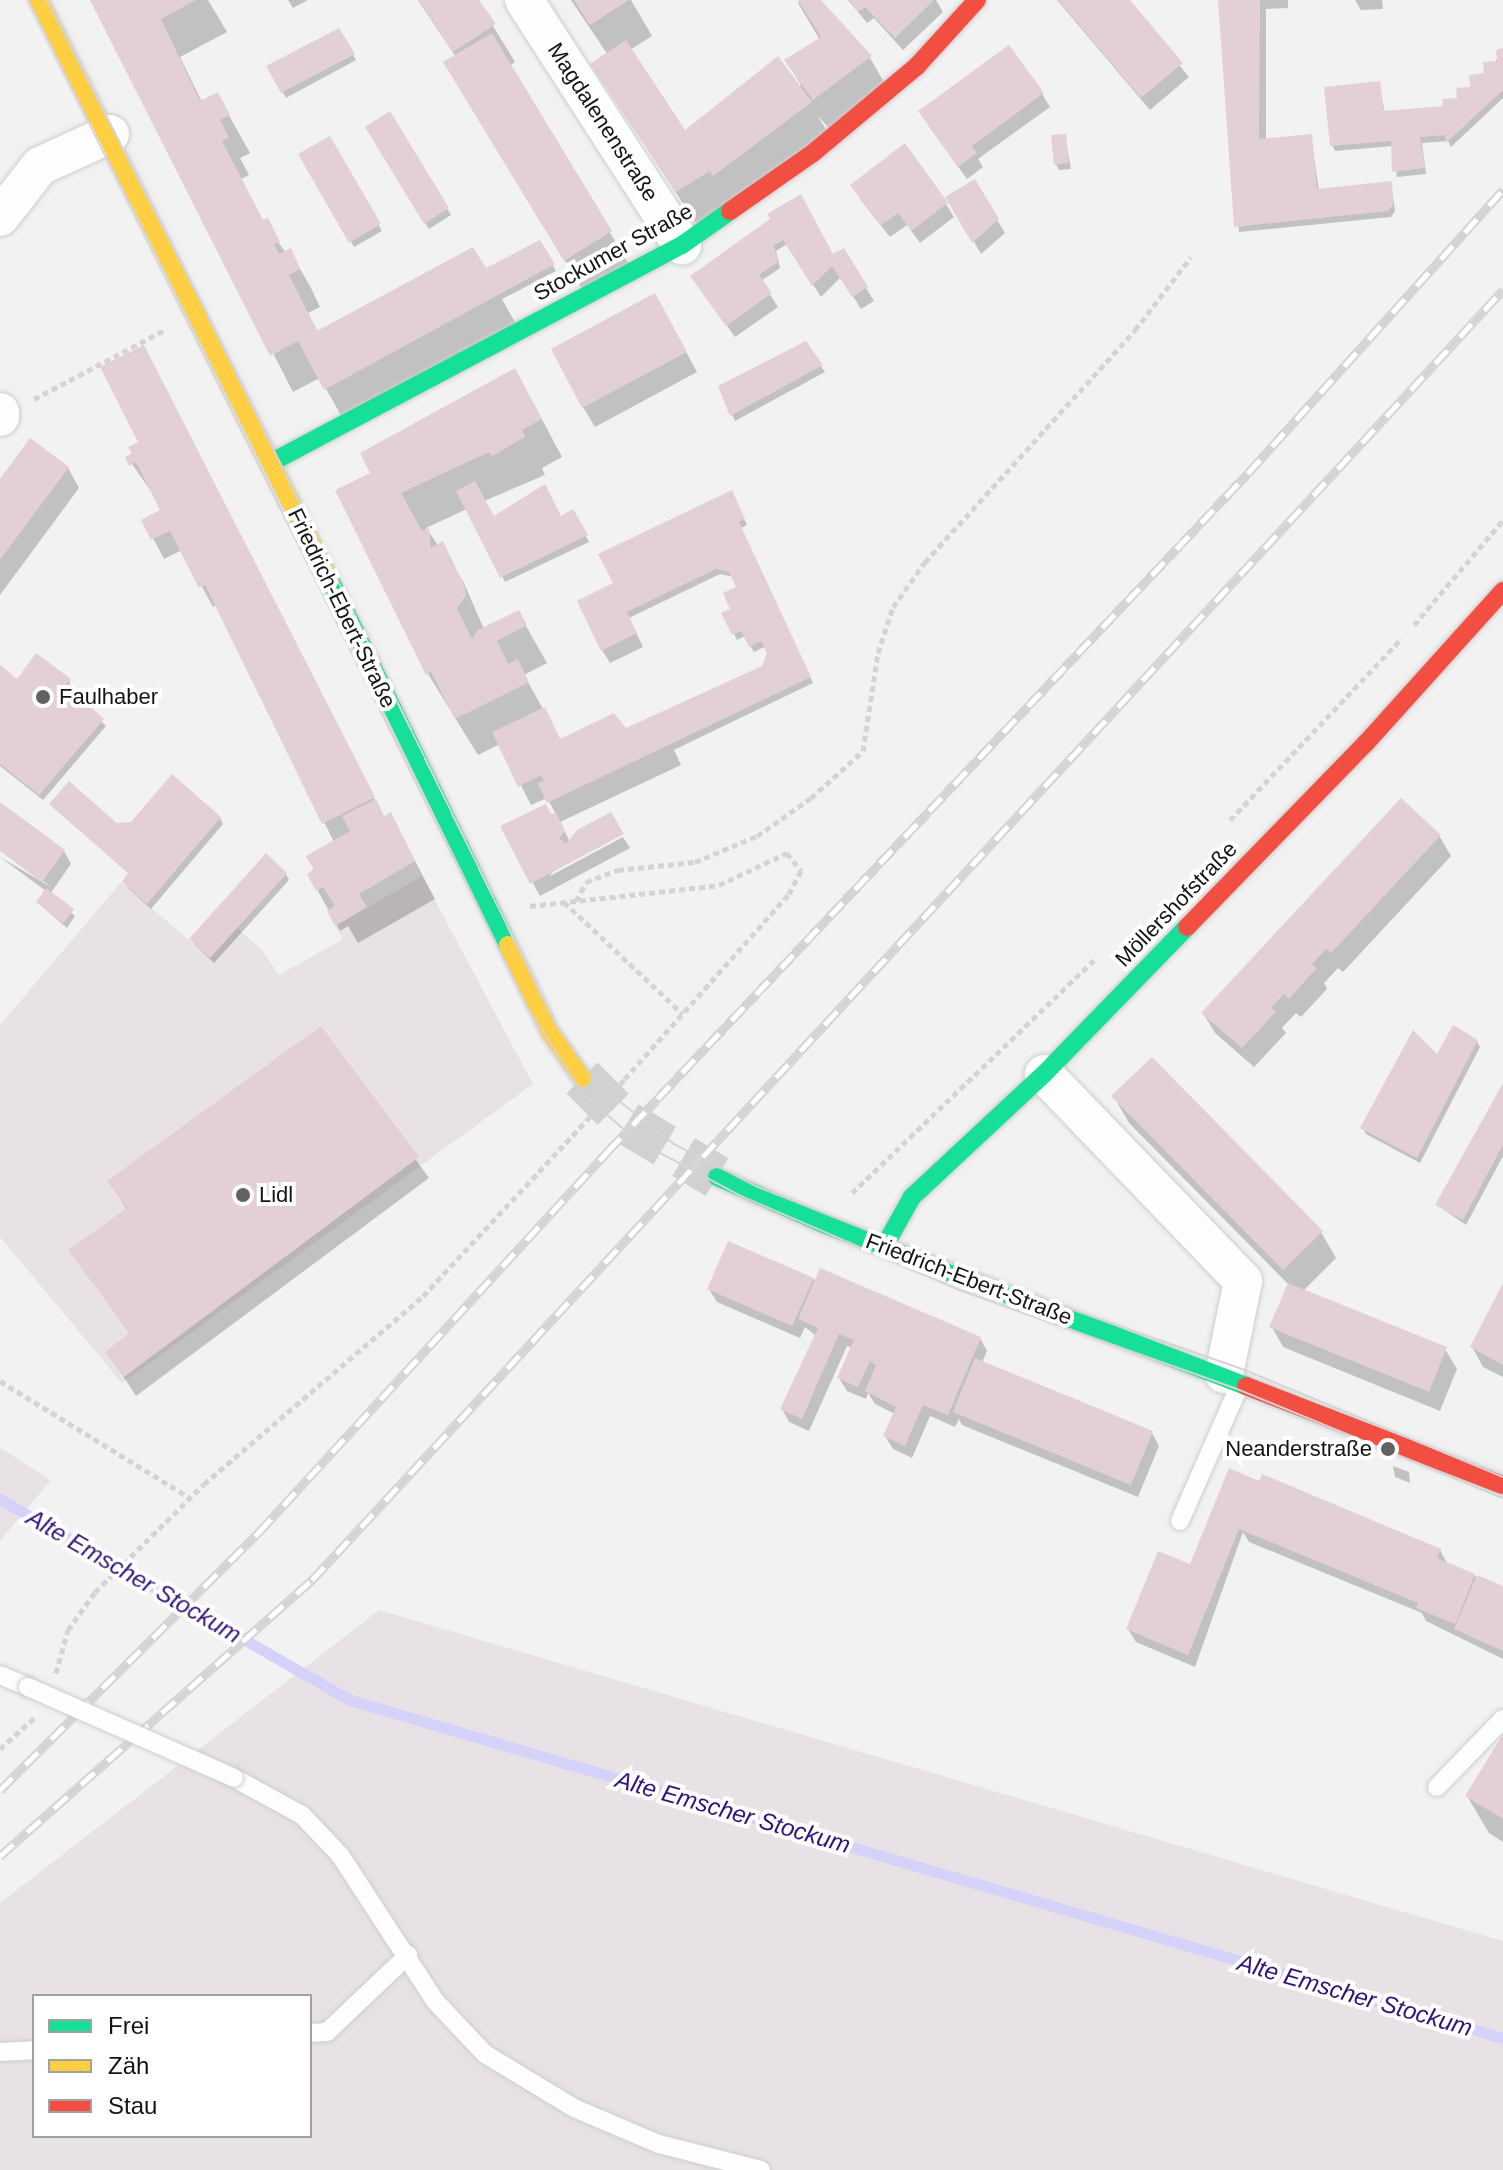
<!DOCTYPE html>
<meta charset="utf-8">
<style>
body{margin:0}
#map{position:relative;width:1503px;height:2170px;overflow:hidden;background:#f3f2f3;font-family:Helvetica,sans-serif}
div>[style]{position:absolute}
.built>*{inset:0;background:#e8e2e7}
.shadow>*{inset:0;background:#0003}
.stream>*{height:11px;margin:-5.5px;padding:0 5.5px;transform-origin:5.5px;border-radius:5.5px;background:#d4d2f9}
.building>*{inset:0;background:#e2cfd8}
.secondary-tunnel>*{height:44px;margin-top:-22px;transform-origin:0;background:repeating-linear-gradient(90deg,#d2d1d2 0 44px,transparent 0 66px)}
.path>*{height:5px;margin-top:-2.5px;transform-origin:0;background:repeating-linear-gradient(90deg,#d5d4d5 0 6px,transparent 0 10px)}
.roads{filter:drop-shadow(0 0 2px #cecdce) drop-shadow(0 0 2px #cecdce)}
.lane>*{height:18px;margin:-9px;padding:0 9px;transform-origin:9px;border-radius:9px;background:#fdfdfd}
.street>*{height:38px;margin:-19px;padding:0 19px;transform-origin:19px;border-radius:19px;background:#fdfdfd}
.fast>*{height:18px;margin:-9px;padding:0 9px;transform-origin:9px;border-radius:9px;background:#16e098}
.slow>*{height:18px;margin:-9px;padding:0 9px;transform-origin:9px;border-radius:9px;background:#ffcf43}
.jam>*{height:18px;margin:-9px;padding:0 9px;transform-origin:9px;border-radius:9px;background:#f24e42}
.tram>*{height:2px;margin:-1px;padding:0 1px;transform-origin:1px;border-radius:1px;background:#d4d4d4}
.rail>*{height:9px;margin-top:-4.5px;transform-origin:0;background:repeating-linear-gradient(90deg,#fff 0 18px,#d4d4d4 0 36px);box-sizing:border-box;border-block:2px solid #d4d4d4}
.path-bridge>*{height:5px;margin-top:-2.5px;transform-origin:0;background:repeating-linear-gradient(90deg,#d5d4d5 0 6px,transparent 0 10px)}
.bridges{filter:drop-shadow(0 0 2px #cecdce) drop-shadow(0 0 2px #cecdce)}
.lane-bridge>*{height:18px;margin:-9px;padding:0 9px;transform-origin:9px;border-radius:9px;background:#fdfdfd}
.dots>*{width:22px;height:22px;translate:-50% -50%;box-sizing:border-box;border:4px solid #fff;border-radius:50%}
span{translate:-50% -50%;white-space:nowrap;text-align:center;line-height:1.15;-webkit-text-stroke:8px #fff;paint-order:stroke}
.street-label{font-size:22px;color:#151415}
.poi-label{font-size:22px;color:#151415}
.left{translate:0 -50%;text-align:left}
.right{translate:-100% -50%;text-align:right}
.water-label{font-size:24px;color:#33137b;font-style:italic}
.legend{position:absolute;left:32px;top:1994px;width:280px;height:144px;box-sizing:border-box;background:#fff;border:2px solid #a1a1a1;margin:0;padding:10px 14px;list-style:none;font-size:24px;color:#151415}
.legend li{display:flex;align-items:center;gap:16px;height:40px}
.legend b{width:40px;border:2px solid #a1a1a1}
</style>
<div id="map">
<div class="built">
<i style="clip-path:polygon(422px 876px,533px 1084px,122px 1383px,0 1237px,0 1025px,121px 882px,210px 958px,237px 928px,262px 950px,279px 975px,343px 939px,335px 926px)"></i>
<i style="clip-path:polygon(0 1448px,51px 1480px,0 1541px)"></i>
<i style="clip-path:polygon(evenodd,379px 1610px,1503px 1941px,1503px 2170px,0 2170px,0 1903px,379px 1610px,34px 1996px,310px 1996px,310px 2136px,34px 2136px,34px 1996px)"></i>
</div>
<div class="shadow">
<i style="clip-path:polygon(92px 0,208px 0,227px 32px,180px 57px,202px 102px,217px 94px,250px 153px,240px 158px,249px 175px,241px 179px,264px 222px,286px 253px,290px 251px,311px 288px,320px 307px,308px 313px,318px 332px,485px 270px,539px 242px,556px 271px,502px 299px,520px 331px,347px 426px,320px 378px,293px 392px)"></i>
<i style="clip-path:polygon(288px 0,308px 0,293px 8px)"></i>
<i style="clip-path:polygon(418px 0,477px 0,515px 62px,509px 66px,632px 269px,587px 297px,467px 100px,456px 57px)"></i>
<i style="clip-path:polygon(571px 0,631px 0,652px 36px,630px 50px,684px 132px,801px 85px,786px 60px,820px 40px,798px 3px,802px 0,819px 0,870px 58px,891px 94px,836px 136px,818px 116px,832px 140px,699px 228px,593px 65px,608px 55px)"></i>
<i style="clip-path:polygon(848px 0,936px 0,943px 12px,903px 50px,874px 18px,867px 23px)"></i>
<i style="clip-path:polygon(1057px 0,1127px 0,1189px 77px,1150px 110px)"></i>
<i style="clip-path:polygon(1220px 0,1288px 0,1288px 8px,1266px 9px,1266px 140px,1311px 136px,1319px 191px,1391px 183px,1395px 211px,1391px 217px,1239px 232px)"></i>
<i style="clip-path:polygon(1355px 0,1382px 0,1383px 9px,1361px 10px)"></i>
<i style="clip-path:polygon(338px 30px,356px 60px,286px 98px,269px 66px)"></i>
<i style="clip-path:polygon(1503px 50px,1503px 98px,1451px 147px,1448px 141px,1422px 143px,1426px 174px,1397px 177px,1393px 146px,1335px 151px,1332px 145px,1379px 84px,1385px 113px,1445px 108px,1486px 75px)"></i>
<i style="clip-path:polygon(1042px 94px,1050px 107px,978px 159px,983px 167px,967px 179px,928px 125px)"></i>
<i style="clip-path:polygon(390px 114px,451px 215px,429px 229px,367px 128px)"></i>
<i style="clip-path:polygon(1065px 136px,1071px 169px,1059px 170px,1056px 164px)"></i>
<i style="clip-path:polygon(329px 138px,382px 231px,354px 247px,301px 155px)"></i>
<i style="clip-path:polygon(974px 182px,1005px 233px,981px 254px,948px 197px)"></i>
<i style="clip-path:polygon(860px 199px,946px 204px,954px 217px,920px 243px,907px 225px,890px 237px)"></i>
<i style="clip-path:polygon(772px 220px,833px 257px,843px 250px,874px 301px,861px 309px,841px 277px,821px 297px,787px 244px,776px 251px,780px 268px,761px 281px,778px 307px,735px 337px,701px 289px)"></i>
<i style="clip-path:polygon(666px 315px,697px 372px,595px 427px,583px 407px)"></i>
<i style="clip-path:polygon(805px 343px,825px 372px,735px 421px,721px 387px)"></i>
<i style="clip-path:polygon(155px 368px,384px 818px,391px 815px,435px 899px,358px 943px,348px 926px,340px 931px,309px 875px,334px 842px,217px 605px,213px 607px,182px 550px,164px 559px,144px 521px,163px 509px,128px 458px,140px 443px)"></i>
<i style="clip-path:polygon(536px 408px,562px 457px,542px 468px,545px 475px,484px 501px,493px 518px,561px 518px,572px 512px,589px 542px,505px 582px,467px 509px,426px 528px,463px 581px,484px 629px,518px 612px,547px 663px,524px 675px,561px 741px,626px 731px,764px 668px,770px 653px,766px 646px,754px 652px,745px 636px,737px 640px,724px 614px,733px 610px,739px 588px,734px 577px,720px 574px,629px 618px,643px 647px,610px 663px,602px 650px,615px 584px,734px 499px,747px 525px,741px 528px,813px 683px,674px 750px,681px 765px,560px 822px,570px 842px,550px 876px,623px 837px,630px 848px,540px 896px,502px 827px,556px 814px,547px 798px,531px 805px,500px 744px,478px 755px,428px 674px,338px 491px)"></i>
<i style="clip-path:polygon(68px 468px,79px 488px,0 595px,0 482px)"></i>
<i style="clip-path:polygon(0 668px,18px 681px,70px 680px,69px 691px,106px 726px,43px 800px,0 766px)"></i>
<i style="clip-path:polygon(1401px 801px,1440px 837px,1451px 856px,1343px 972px,1338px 968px,1324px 983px,1327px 989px,1301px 1017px,1296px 1013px,1282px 1028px,1286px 1033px,1254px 1067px,1215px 1033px,1203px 1013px)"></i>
<i style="clip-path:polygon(52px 804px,116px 825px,220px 818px,223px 824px,151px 909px,128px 888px,124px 882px,130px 875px)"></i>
<i style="clip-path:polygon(0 805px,64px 851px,71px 864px,50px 894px,75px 916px,67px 928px,38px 903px,46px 891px,0 857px,51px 887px,0 849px)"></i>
<i style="clip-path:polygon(286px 874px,289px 880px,214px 963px,195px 945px,192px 939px)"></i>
<i style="clip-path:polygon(320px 1028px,429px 1178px,136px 1396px,108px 1353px,131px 1335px,71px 1251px,127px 1210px,110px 1182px)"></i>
<i style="clip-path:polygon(1477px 1042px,1480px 1047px,1420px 1163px,1366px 1134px,1363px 1128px,1438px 1057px)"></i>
<i style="clip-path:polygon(1503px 1087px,1503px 1156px,1466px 1225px,1437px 1205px)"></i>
<i style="clip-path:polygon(1114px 1097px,1321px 1232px,1336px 1258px,1303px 1291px,1445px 1349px,1457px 1369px,1440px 1411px,1283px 1347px,1272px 1327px,1289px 1285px,1129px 1123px)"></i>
<i style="clip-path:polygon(812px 1279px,980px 1338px,987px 1351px,982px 1363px,1152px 1433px,1159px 1446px,1138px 1497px,962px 1425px,959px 1419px,955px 1427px,930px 1416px,912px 1458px,893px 1449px,885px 1436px,895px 1414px,875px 1404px,868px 1393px,866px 1399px,847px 1391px,839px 1378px,852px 1348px,847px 1346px,809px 1431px,789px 1422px,782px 1409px,816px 1336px,805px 1327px,800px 1338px,717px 1302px,709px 1289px)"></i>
<i style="clip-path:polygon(1503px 1288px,1503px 1377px,1483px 1367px,1472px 1347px)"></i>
<i style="clip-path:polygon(1393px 1466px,1409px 1472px,1410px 1483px,1395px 1477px)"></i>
<i style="clip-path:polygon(1231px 1471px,1440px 1550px,1448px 1565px,1503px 1588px,1503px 1659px,1426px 1621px,1422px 1613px,1249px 1542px,1243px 1532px,1195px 1667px,1136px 1642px,1128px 1629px,1194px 1568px)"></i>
<i style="clip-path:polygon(1503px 1738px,1503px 1842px,1489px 1833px,1467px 1796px)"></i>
</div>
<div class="stream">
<i style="left:0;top:1499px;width:404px;rotate:29.9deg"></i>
<i style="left:350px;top:1700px;width:1202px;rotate:16.34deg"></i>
</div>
<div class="building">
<i style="clip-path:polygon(90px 0,196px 0,161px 19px,200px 101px,218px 92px,230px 115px,220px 120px,229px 137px,222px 141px,263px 220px,268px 218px,280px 242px,274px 244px,279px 254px,291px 248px,300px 269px,289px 275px,317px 331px,473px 247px,486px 268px,540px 240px,555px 264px,324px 390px,298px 341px,270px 356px)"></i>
<i style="clip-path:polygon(419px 0,479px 0,496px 24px,453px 52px)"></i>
<i style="clip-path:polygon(574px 0,629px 0,590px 25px)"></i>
<i style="clip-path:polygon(798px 0,821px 0,872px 56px,813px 100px,784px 60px,821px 37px)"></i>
<i style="clip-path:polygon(849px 0,934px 0,895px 38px,865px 7px,858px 12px)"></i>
<i style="clip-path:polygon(1058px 0,1130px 0,1183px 63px,1141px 98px)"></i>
<i style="clip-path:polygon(1218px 0,1260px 0,1259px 139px,1312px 134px,1317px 189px,1392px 181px,1393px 205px,1388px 211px,1234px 227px)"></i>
<i style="clip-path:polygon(339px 28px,355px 54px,281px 93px,266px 66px)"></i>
<i style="clip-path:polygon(492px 33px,612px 231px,564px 261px,443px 62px)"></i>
<i style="clip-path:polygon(626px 40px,685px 130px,778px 56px,812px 102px,713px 176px,710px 171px,676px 192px,590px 64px)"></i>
<i style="clip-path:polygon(1009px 45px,1044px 93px,972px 146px,977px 153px,958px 167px,918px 111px)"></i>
<i style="clip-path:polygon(1503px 48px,1503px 90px,1446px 143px,1445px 135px,1420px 137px,1425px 168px,1392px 172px,1391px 141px,1330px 146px,1324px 87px,1380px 81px,1384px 111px,1443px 106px,1442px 99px,1457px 98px,1456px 88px,1470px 87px,1469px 75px,1484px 73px,1483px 62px,1497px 61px,1496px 50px)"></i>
<i style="clip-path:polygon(390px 111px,449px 208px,424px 224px,365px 127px)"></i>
<i style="clip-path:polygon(1066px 134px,1069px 163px,1054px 165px,1051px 135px)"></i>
<i style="clip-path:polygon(330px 136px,381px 224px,349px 243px,298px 154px)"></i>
<i style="clip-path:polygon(905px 143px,948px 203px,911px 231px,898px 213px,881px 225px,850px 185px)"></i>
<i style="clip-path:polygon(975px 179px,999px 219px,972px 243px,945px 197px)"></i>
<i style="clip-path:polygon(801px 194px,833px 254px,844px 248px,868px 287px,852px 297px,832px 266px,812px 286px,783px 240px,774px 245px,778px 262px,759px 275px,772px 293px,726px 326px,690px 276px,770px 219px,767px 214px)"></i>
<i style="clip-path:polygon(655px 293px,687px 352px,582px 408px,551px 349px)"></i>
<i style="clip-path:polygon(806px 341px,823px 365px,730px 416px,718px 386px)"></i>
<i style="clip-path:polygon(144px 345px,375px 797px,322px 824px,205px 585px,199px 588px,170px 531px,151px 540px,141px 520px,160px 510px,136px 462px,129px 466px,125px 457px,132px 454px,128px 447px,138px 442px,100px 367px)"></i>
<i style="clip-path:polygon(515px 368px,542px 419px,522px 430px,525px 437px,492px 456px,489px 452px,401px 493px,422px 531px,429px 528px,431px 548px,443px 541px,464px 585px,466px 596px,457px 608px,472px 639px,478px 630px,519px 610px,527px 625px,497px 641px,508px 664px,518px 659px,529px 682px,455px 719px,431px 672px,426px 675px,335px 490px,370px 473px,360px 453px)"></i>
<i style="clip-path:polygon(30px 438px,69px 467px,0 560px,0 479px)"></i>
<i style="clip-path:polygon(475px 481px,494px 516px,545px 484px,561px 516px,573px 509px,588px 535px,500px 578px,456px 491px)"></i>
<i style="clip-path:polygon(732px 490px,745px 519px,739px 522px,811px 677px,547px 803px,538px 783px,544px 781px,541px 775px,518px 787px,492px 732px,545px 707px,560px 739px,614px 713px,626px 728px,762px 666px,767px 653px,761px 641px,749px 647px,741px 631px,732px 635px,721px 613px,730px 609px,723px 593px,736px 587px,729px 572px,716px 569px,627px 612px,637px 633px,601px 651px,577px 601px,613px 583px,598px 554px)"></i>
<i style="clip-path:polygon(36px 653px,71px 679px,66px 685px,104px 719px,39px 795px,0 764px,0 665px,17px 679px)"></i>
<i style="clip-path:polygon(172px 774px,221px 817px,147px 904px,122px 882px,128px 873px,49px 804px,69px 781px,117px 823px,131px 822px)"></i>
<i style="clip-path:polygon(1401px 798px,1441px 835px,1331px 953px,1326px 949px,1312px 964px,1317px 968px,1289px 999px,1284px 994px,1271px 1008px,1276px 1012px,1242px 1048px,1201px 1013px)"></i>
<i style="clip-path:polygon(376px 799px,384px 816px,391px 812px,415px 861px,359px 894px,367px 907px,335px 926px,327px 911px,335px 906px,323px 887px,316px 891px,307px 874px,314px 870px,306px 856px,350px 831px,342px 816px)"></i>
<i style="clip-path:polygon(0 802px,65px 850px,42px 882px,0 851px)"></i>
<i style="clip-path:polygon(546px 804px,551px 814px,556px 812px,565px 831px,559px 838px,566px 844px,577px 830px,611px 812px,624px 834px,530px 884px,500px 826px)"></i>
<i style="clip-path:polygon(266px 853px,287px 873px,210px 958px,189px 939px)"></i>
<i style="clip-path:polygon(46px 888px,74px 909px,63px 923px,36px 902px)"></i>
<i style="clip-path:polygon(1453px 1025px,1478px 1040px,1417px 1158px,1360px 1128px,1413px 1030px,1437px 1054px)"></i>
<i style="clip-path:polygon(321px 1026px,419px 1157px,124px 1377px,105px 1352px,130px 1333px,68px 1250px,127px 1208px,107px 1181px)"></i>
<i style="clip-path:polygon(1152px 1057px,1323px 1231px,1283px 1270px,1111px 1096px)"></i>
<i style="clip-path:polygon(1503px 1083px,1503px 1145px,1463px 1220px,1435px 1205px)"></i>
<i style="clip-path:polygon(728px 1241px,814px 1278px,792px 1326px,707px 1289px)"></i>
<i style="clip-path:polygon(820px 1268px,981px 1337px,948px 1415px,923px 1405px,905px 1446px,883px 1436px,896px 1407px,865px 1391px,876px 1365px,870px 1361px,858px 1387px,837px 1378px,854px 1340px,839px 1334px,802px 1419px,780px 1409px,818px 1328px,798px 1319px)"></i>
<i style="clip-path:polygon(1288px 1283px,1447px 1347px,1429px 1392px,1269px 1327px)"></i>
<i style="clip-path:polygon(1503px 1283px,1503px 1365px,1470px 1347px)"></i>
<i style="clip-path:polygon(975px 1358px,1153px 1431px,1131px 1485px,953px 1412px)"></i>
<i style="clip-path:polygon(1229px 1468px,1259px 1481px,1262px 1474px,1441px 1549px,1437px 1558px,1475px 1574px,1455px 1624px,1416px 1608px,1418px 1603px,1239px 1529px,1188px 1655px,1126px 1629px,1158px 1551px,1190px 1564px)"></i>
<i style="clip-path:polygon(1477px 1575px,1503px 1586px,1503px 1651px,1454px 1629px)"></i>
<i style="clip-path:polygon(1503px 1734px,1503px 1819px,1465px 1796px)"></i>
</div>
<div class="secondary-tunnel">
<i style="left:582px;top:1078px;width:64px;rotate:45deg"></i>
<i style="left:627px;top:1123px;width:105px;rotate:31deg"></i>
</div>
<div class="path">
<i style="left:34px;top:399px;width:150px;rotate:-27.8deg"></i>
<i style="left:1414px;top:625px;width:138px;rotate:-49.7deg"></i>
<i style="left:1230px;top:820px;width:250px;rotate:-46.6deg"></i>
<i style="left:576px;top:901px;width:21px;rotate:-62deg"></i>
<i style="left:586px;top:882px;width:34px;rotate:-21deg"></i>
<i style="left:618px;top:870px;width:77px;rotate:-5.9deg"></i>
<i style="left:695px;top:862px;width:67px;rotate:-22.8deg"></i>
<i style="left:757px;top:836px;width:66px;rotate:-35.1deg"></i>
<i style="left:811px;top:798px;width:70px;rotate:-42.1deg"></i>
<i style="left:863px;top:751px;width:99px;rotate:-81.3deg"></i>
<i style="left:878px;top:653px;width:48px;rotate:-71.9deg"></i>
<i style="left:893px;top:607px;width:55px;rotate:-54.6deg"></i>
<i style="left:925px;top:562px;width:313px;rotate:-47.8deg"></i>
<i style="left:1135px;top:330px;width:92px;rotate:-52.5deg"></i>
<i style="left:564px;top:902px;width:163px;rotate:43.3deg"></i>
<i style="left:530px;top:906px;width:190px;rotate:-6.3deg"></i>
<i style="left:719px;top:885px;width:75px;rotate:-25.2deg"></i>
<i style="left:787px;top:853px;width:23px;rotate:52deg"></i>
<i style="left:801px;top:871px;width:27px;rotate:118deg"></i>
<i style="left:788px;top:895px;width:247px;rotate:131.6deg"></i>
<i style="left:852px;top:1193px;width:337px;rotate:-43.9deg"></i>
<i style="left:0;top:1381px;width:223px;rotate:31.6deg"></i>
<i style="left:56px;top:1673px;width:45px;rotate:-74.4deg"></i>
<i style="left:68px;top:1630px;width:47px;rotate:-54.6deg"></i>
<i style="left:95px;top:1592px;width:153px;rotate:-44.7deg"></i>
<i style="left:204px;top:1484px;width:289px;rotate:-40.6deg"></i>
<i style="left:423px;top:1296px;width:200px;rotate:-47deg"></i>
<i style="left:0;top:1749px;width:47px;rotate:-42.4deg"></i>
</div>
<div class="roads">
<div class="lane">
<i style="left:1180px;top:1521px;width:150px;rotate:-66.3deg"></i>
<i style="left:0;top:1675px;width:30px;rotate:23deg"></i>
<i style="left:234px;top:1778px;width:77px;rotate:28.6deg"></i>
<i style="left:302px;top:1815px;width:55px;rotate:46.5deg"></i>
<i style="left:340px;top:1855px;width:174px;rotate:56.9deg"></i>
<i style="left:435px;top:2001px;width:73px;rotate:46.7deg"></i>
<i style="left:485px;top:2054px;width:104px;rotate:31.2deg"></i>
<i style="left:574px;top:2108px;width:92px;rotate:23deg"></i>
<i style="left:659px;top:2144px;width:105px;rotate:14.3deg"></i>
<i style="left:1437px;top:1787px;width:95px;rotate:-45.9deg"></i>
<i style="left:310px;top:2033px;width:17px;rotate:-3deg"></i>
<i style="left:327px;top:2032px;width:112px;rotate:-43.5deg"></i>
<i style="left:0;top:2052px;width:34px;rotate:-3deg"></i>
</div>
<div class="street">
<i style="left:524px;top:0;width:292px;rotate:57.2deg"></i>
<i style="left:0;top:217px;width:65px;rotate:-51.9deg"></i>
<i style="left:40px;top:166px;width:77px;rotate:-24.6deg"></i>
<i style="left:0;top:412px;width:5px;rotate:90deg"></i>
<i style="left:1044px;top:1074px;width:287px;rotate:46.1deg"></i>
<i style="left:1243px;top:1281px;width:95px;rotate:101.5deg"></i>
</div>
<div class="fast">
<i style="left:272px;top:462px;width:464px;rotate:-27.9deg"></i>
<i style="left:682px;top:245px;width:59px;rotate:-35.3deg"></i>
<i style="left:330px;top:580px;width:406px;rotate:64deg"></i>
<i style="left:717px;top:1177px;width:117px;rotate:23.7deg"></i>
<i style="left:824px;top:1224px;width:452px;rotate:21deg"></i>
<i style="left:884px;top:1247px;width:57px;rotate:-60.8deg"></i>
<i style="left:912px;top:1197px;width:180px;rotate:-43deg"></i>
<i style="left:1044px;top:1074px;width:205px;rotate:-45.8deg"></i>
</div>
<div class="slow">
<i style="left:39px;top:0;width:649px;rotate:63.36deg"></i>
<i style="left:508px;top:945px;width:97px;rotate:64.2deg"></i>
<i style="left:550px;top:1032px;width:56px;rotate:55.2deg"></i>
</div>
<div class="jam">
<i style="left:730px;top:211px;width:101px;rotate:-34.9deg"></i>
<i style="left:813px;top:153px;width:136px;rotate:-39.9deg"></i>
<i style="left:917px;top:66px;width:89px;rotate:-47.7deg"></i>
<i style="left:1187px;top:927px;width:257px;rotate:-45.8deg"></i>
<i style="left:1366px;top:743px;width:205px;rotate:-48deg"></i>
<i style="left:1246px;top:1386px;width:275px;rotate:21.1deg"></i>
</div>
</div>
<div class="tram">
<i style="left:28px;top:0;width:1127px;rotate:63.62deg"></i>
<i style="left:529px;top:1010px;width:98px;rotate:57.4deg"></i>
<i style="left:582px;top:1093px;width:72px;rotate:41deg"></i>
<i style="left:636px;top:1140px;width:119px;rotate:28.1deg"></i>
<i style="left:741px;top:1196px;width:237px;rotate:23.3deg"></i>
<i style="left:959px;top:1290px;width:295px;rotate:19.6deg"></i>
<i style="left:1237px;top:1389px;width:287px;rotate:22.3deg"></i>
<i style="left:47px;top:0;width:339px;rotate:63deg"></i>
<i style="left:201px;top:302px;width:805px;rotate:63.85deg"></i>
<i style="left:556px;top:1025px;width:74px;rotate:54.4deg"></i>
<i style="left:599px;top:1085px;width:95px;rotate:38.2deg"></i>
<i style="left:674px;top:1144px;width:94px;rotate:27.1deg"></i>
<i style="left:758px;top:1187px;width:302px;rotate:21.6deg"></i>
<i style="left:1039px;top:1298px;width:220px;rotate:19.3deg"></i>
<i style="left:1247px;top:1371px;width:277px;rotate:22.5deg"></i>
</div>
<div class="rail">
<i style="left:0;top:1790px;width:366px;rotate:-44.9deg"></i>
<i style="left:259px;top:1532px;width:517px;rotate:-47.51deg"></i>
<i style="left:608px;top:1151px;width:932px;rotate:-46.65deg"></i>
<i style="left:1248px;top:473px;width:381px;rotate:-48deg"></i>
<i style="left:0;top:1856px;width:417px;rotate:-41.5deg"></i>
<i style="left:312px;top:1580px;width:1756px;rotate:-47.29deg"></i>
</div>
<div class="path-bridge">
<i style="left:559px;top:1150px;width:96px;rotate:-47.1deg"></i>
</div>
<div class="bridges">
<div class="lane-bridge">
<i style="left:28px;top:1687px;width:225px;rotate:23.8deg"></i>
</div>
</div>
<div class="dots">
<i style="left:43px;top:697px;background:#636263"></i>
<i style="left:243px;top:1195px;background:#636263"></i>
<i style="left:1388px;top:1449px;background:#636263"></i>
</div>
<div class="street-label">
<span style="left:603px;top:122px;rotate:57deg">Magdalenenstraße</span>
<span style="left:613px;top:252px;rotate:-29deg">Stockumer Straße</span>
<span style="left:342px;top:608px;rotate:64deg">Friedrich-Ebert-Straße</span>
<span style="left:1176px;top:904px;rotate:-46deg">Möllershofstraße</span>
<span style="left:969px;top:1279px;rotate:21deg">Friedrich-Ebert-Straße</span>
</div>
<div class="poi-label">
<span class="left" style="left:59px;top:697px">Faulhaber</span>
<span class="left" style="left:259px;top:1195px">Lidl</span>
<span class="right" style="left:1372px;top:1449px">Neanderstraße</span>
</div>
<div class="water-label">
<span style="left:134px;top:1576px;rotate:30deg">Alte Emscher Stockum</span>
<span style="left:733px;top:1812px;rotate:16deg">Alte Emscher Stockum</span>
<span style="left:1355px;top:1995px;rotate:16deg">Alte Emscher Stockum</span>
</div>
<ul class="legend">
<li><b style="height:10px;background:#16e098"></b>Frei</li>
<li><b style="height:10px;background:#ffcf43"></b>Zäh</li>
<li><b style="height:10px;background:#f24e42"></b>Stau</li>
</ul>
</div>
